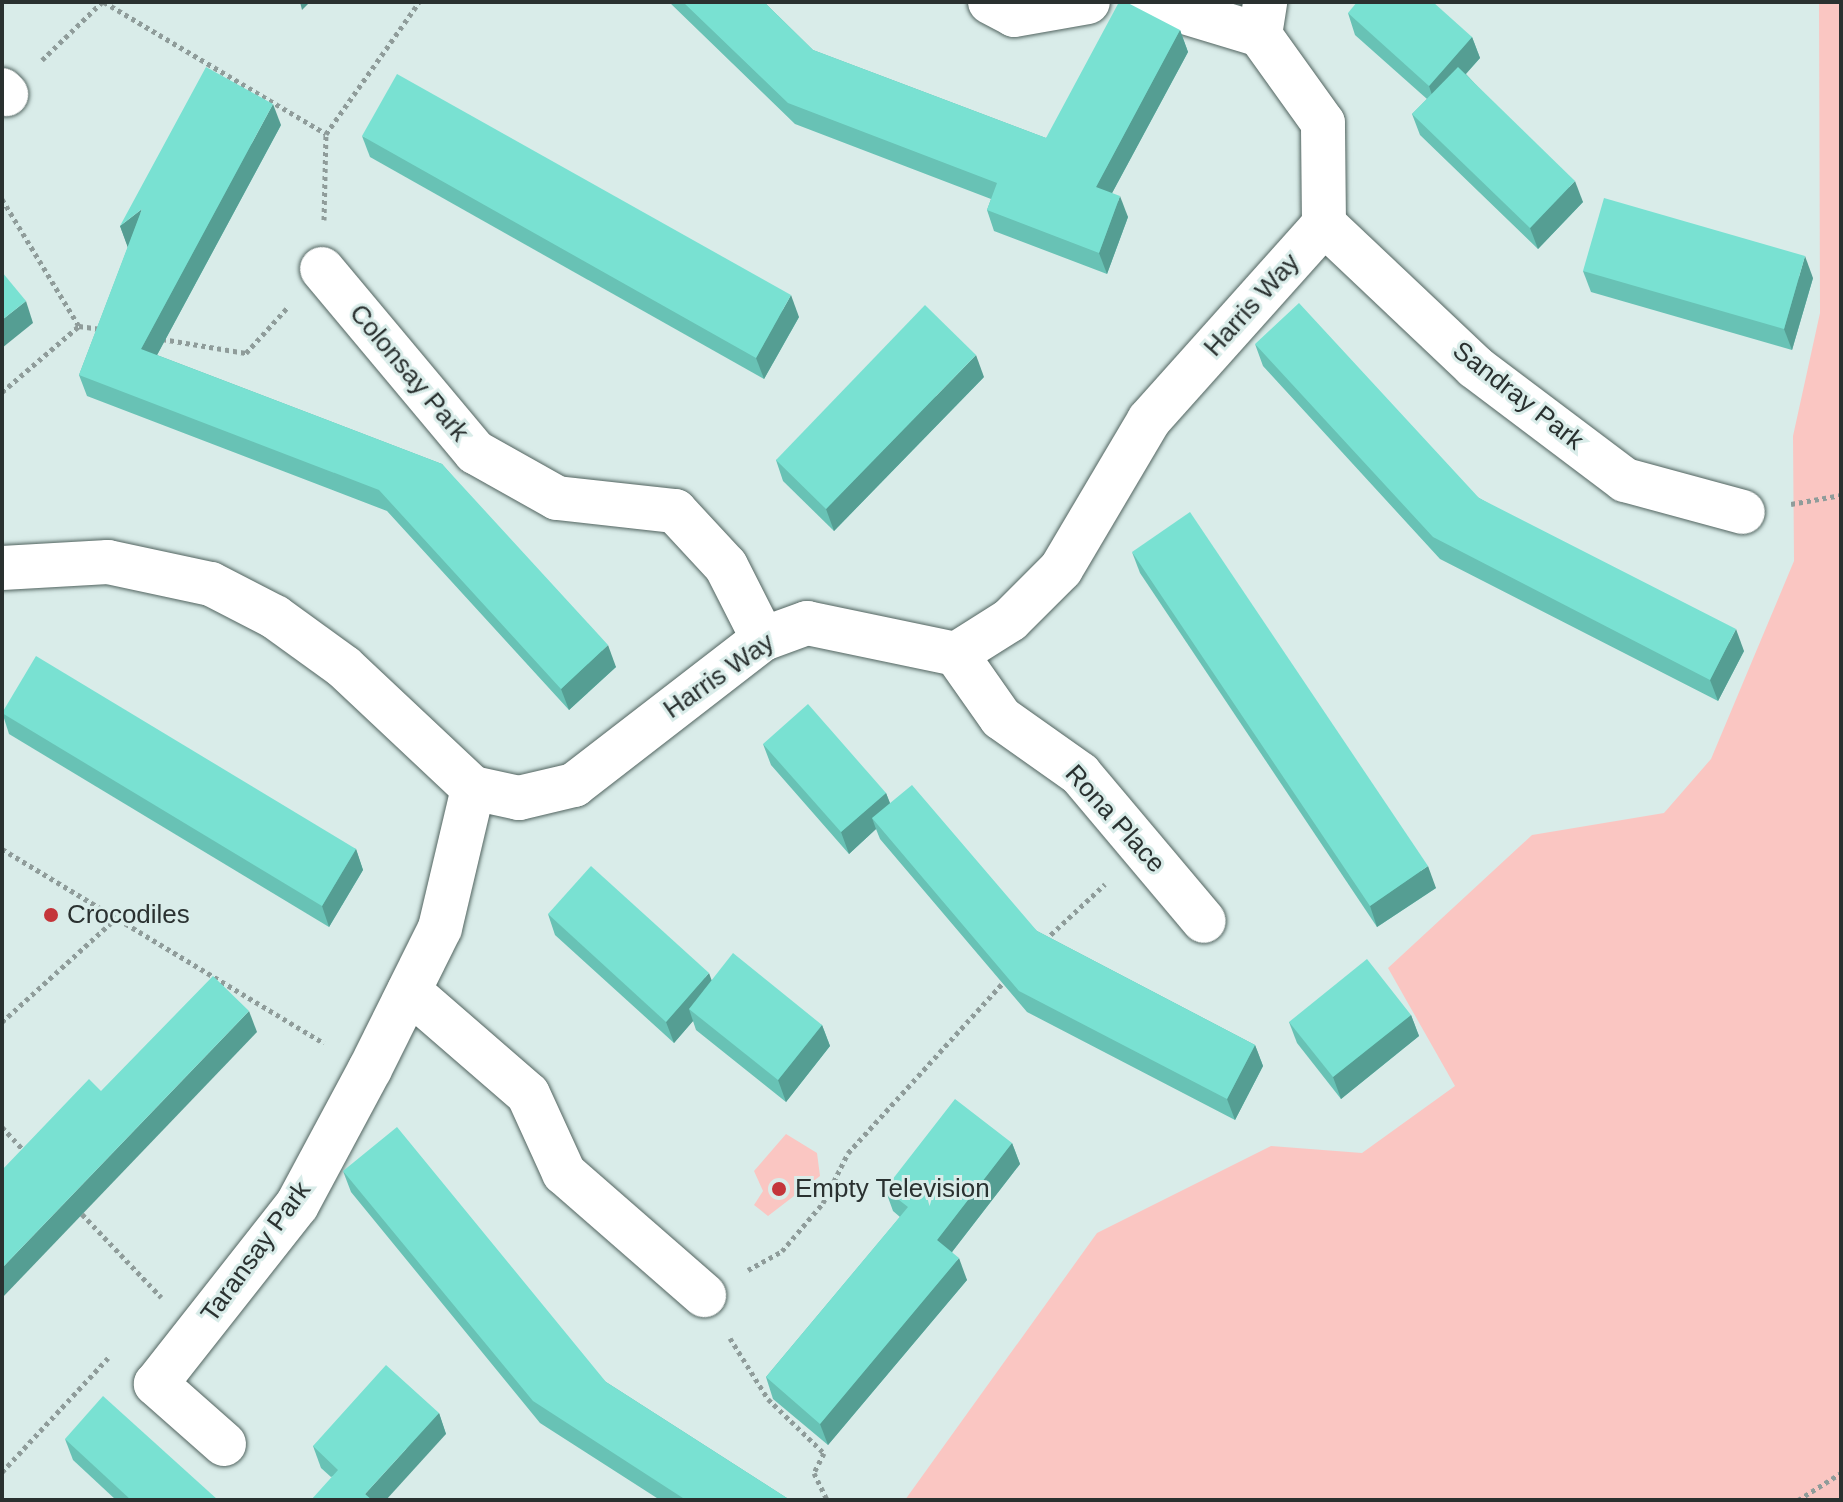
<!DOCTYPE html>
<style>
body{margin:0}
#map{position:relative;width:1843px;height:1502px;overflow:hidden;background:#d9ece9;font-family:Arial,sans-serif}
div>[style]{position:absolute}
.green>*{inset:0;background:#fac6c2}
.path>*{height:5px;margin-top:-2.5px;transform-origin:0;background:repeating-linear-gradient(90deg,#8f9c9a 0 4px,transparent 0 8px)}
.roads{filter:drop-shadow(0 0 2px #526460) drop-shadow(0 0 2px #526460)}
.minor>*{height:44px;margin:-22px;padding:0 22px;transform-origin:22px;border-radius:22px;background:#fff}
.wall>*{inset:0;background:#68c2b5}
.shaded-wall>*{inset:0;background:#559e93}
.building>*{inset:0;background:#79e1d2}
.dots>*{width:22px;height:22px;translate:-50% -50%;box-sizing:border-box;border:4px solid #d9ece9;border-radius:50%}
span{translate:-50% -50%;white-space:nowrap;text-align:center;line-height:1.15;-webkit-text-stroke:6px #d9ece9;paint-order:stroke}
.street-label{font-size:26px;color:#2a3130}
.poi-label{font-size:26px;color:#2a3130}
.left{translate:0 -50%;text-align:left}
.frame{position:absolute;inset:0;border:4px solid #2a3130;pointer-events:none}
</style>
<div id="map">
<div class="green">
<i style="clip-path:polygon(1819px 2px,1841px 2px,1841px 1500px,905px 1500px,1097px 1233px,1271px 1146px,1362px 1153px,1455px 1086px,1388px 968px,1532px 835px,1664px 813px,1711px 759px,1794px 561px,1793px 436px,1820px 313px)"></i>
<i style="clip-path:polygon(786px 1134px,817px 1153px,820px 1176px,768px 1216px,754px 1205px,763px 1191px,754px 1171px)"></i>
</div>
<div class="path">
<i style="left:104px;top:2px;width:258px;rotate:30.7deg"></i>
<i style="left:42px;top:60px;width:83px;rotate:-44deg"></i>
<i style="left:2px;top:199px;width:149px;rotate:58.8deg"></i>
<i style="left:79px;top:326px;width:22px;rotate:8deg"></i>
<i style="left:324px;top:220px;width:86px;rotate:-88.7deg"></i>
<i style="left:326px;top:134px;width:161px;rotate:-54.8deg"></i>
<i style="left:162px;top:339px;width:85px;rotate:9.5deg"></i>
<i style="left:246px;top:353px;width:61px;rotate:-47.7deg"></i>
<i style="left:2px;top:392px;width:101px;rotate:-40.6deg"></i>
<i style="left:1791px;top:504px;width:51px;rotate:-10.2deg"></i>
<i style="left:2px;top:849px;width:376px;rotate:31.1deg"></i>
<i style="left:1045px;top:940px;width:82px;rotate:-43deg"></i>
<i style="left:2px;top:1022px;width:151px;rotate:-42.3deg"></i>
<i style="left:2px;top:1127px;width:35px;rotate:47deg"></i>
<i style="left:82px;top:1214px;width:115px;rotate:46.4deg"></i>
<i style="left:748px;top:1270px;width:39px;rotate:-29deg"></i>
<i style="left:782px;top:1251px;width:63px;rotate:-49.5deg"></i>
<i style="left:823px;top:1203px;width:56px;rotate:-63.4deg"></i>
<i style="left:848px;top:1153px;width:236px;rotate:-47.7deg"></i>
<i style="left:730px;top:1338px;width:72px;rotate:58.1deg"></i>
<i style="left:768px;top:1399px;width:78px;rotate:44deg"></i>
<i style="left:824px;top:1453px;width:22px;rotate:117deg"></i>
<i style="left:814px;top:1473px;width:30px;rotate:64deg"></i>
<i style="left:2px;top:1472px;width:156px;rotate:-47.1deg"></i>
<i style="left:1798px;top:1500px;width:51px;rotate:-32.1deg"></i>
</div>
<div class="roads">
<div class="minor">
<i style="left:990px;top:2px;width:27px;rotate:28deg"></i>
<i style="left:1014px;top:15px;width:75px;rotate:-10deg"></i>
<i style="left:1151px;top:2px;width:114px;rotate:16.8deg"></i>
<i style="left:2px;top:90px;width:6px;rotate:45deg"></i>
<i style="left:1324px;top:224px;width:208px;rotate:43.4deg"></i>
<i style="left:1475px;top:367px;width:188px;rotate:37deg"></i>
<i style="left:1625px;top:480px;width:122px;rotate:15.2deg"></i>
<i style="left:322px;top:269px;width:239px;rotate:50.1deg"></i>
<i style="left:475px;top:452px;width:94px;rotate:29.3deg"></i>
<i style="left:557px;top:498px;width:119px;rotate:6.3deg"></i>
<i style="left:675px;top:511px;width:75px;rotate:47.2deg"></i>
<i style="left:726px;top:566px;width:82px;rotate:63.1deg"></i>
<i style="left:2px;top:568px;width:106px;rotate:-3.2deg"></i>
<i style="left:108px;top:562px;width:105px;rotate:12.1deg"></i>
<i style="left:211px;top:584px;width:72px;rotate:27.3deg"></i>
<i style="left:275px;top:617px;width:85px;rotate:35.9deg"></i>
<i style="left:344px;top:667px;width:177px;rotate:43.2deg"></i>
<i style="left:473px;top:788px;width:47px;rotate:12.3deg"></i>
<i style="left:519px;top:798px;width:57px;rotate:-13.3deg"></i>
<i style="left:574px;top:785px;width:239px;rotate:-37.7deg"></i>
<i style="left:763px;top:639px;width:47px;rotate:-20deg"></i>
<i style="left:807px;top:623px;width:152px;rotate:11.8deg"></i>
<i style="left:956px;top:654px;width:64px;rotate:-32.2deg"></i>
<i style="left:1010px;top:620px;width:72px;rotate:-45deg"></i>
<i style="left:1061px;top:569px;width:173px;rotate:-59.4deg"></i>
<i style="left:1149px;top:420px;width:263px;rotate:-48.2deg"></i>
<i style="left:1324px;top:224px;width:101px;rotate:-90.6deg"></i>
<i style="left:1323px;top:123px;width:108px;rotate:-125.6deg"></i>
<i style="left:1260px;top:35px;width:33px;rotate:-81deg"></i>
<i style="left:956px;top:654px;width:78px;rotate:54.9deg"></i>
<i style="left:1001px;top:718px;width:97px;rotate:35.3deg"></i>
<i style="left:1080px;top:774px;width:192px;rotate:49.9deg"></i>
<i style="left:409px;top:991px;width:157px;rotate:40.9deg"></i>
<i style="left:528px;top:1094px;width:87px;rotate:65.5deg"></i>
<i style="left:564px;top:1173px;width:186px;rotate:41.1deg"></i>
<i style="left:224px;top:1444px;width:91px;rotate:-138.6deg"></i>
<i style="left:156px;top:1384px;width:228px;rotate:-51.8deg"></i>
<i style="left:297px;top:1205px;width:154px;rotate:-61.8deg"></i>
<i style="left:370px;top:1069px;width:157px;rotate:-63.6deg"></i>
<i style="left:440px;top:928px;width:144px;rotate:-76.7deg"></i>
</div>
</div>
<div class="wall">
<i style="clip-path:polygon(669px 2px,764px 2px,813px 50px,1046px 138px,1180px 30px,1188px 52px,1112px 193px,1128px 217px,1107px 274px,994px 231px,987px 210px,991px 199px,795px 124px)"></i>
<i style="clip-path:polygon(1348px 13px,1472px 37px,1480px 58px,1466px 74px,1583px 202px,1538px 249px,1420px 135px,1412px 114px,1427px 99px,1355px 35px)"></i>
<i style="clip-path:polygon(281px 125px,157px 355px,442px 464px,616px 667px,569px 710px,387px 511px,87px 396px,79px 375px,128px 247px,120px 226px)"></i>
<i style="clip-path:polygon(362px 136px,799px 317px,764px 379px,370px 157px)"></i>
<i style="clip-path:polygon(1583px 271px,1813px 278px,1792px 350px,1591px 292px)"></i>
<i style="clip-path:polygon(1255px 344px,1479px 498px,1744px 651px,1718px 701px,1440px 559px,1263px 366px)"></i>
<i style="clip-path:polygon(984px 377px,834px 531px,783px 481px,776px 460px)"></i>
<i style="clip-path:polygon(1132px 552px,1436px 888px,1377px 927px,1140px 573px)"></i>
<i style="clip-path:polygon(2px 712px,356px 849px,363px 870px,329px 927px,9px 734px)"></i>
<i style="clip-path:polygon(763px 744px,886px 793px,890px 803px,1037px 931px,1255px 1045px,1263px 1066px,1235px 1120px,1027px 1012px,880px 839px,876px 829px,849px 854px,771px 765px)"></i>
<i style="clip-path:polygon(548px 914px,822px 1025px,830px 1046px,786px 1102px,696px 1030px,693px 1021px,674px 1043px,555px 935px)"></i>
<i style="clip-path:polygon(1411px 1015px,1419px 1036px,1341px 1099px,1297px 1043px,1289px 1022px)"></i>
<i style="clip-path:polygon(1012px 1143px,1020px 1164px,952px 1252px,967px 1280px,828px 1445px,773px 1399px,766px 1377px,900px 1217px,893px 1211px,885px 1189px)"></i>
<i style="clip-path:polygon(343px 1171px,606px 1382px,790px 1500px,660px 1500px,540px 1423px,351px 1192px)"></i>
<i style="clip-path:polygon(439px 1413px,446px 1434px,331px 1477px,321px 1468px,313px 1446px)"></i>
<i style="clip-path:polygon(65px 1439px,218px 1500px,116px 1500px,73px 1460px)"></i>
</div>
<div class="shaded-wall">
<i style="clip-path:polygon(300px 2px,310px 2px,302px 10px)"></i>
<i style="clip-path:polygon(1180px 30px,1188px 52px,1104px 208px,1096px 187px)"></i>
<i style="clip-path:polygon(1472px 37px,1480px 58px,1436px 107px,1429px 86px)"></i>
<i style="clip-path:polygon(273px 104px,281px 125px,149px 370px,141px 349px)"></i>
<i style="clip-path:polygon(1575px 181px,1583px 202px,1538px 249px,1530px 228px)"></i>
<i style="clip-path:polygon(1120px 196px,1128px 217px,1107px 274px,1099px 253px)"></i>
<i style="clip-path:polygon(142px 209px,128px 248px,120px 226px)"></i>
<i style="clip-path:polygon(1805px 256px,1813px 278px,1792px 350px,1784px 329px)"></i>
<i style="clip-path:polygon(791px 295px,799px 317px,764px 379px,756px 358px)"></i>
<i style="clip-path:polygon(26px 301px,33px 323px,2px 348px,2px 320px)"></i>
<i style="clip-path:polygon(976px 355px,984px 377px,834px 531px,826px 509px)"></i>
<i style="clip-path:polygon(1736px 629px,1744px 651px,1718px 701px,1710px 680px)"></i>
<i style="clip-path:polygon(608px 645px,616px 667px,569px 710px,561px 689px)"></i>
<i style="clip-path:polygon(886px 793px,894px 814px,872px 818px,876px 829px,849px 854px,841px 832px)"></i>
<i style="clip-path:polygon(356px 849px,363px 870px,329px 927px,322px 906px)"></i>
<i style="clip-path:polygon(1428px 866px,1436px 888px,1377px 927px,1370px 906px)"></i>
<i style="clip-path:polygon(709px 973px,717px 995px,689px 1009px,693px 1021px,674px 1043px,666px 1022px)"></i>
<i style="clip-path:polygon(249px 1011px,257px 1032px,2px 1298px,2px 1268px)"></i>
<i style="clip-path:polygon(1411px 1015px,1419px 1036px,1341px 1099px,1333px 1077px)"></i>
<i style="clip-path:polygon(822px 1025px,830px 1046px,786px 1102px,778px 1080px)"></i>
<i style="clip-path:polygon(1255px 1045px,1263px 1066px,1235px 1120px,1227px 1099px)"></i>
<i style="clip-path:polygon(1012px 1143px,1020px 1164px,945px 1261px,937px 1240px)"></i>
<i style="clip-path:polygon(959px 1258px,967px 1280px,828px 1445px,820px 1424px)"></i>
<i style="clip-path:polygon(439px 1413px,446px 1434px,386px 1500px,367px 1500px,365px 1494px)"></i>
</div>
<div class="building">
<i style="clip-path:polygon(683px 2px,764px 2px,813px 50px,1046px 138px,1119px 2px,1126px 2px,1180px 30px,1096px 187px,1120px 196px,1099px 253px,987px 210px,997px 183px,788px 103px)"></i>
<i style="clip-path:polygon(1357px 2px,1433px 2px,1472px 37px,1429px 86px,1348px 13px)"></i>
<i style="clip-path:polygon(206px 67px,273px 104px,141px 349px,442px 464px,608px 645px,561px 689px,379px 490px,79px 375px,142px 209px,120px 226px)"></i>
<i style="clip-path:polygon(1458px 67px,1575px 181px,1530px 228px,1412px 114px)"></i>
<i style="clip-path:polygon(397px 74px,791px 295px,756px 358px,362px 136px)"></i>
<i style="clip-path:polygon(1604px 198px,1805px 256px,1784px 329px,1583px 271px)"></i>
<i style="clip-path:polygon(2px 272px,26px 301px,2px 320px)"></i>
<i style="clip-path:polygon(1299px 303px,1479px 498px,1736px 629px,1710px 680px,1433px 537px,1255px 344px)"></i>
<i style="clip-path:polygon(925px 305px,976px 355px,826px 509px,776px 460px)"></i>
<i style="clip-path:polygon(1190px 512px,1428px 866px,1370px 906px,1132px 552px)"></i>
<i style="clip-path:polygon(36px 656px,356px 849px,322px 906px,2px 713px)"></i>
<i style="clip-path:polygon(808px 704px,886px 793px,841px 832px,763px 744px)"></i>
<i style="clip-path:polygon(912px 785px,1037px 931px,1255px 1045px,1227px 1099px,1019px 991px,872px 818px)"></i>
<i style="clip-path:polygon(591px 866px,709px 973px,666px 1022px,548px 914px)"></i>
<i style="clip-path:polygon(733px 953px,822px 1025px,778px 1080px,689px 1009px)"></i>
<i style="clip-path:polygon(1367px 959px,1411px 1015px,1333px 1077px,1289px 1022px)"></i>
<i style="clip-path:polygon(213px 976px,249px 1011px,2px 1268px,2px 1170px,89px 1079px,101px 1091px)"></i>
<i style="clip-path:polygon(955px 1099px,1012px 1143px,937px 1240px,959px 1258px,820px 1424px,766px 1377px,908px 1207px,885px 1189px)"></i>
<i style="clip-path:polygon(397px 1127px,606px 1382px,790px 1500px,686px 1500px,533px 1401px,343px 1171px)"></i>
<i style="clip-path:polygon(386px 1365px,439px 1413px,365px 1494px,372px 1500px,311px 1500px,338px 1470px,313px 1446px)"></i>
<i style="clip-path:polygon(103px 1396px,218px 1500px,131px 1500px,65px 1439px)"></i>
</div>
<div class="dots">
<i style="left:51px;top:915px;background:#c4353a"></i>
<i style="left:779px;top:1189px;background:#c4353a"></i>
</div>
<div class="street-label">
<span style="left:1252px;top:305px;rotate:-48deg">Harris Way</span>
<span style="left:409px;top:373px;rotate:50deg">Colonsay Park</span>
<span style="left:1518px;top:396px;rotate:38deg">Sandray Park</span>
<span style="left:719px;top:676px;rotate:-35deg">Harris Way</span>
<span style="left:1115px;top:819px;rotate:48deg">Rona Place</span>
<span style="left:256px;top:1252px;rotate:-54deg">Taransay Park</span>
</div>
<div class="poi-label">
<span class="left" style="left:67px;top:915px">Crocodiles</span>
<span class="left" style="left:795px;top:1189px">Empty Television</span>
</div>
<div class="frame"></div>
</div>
